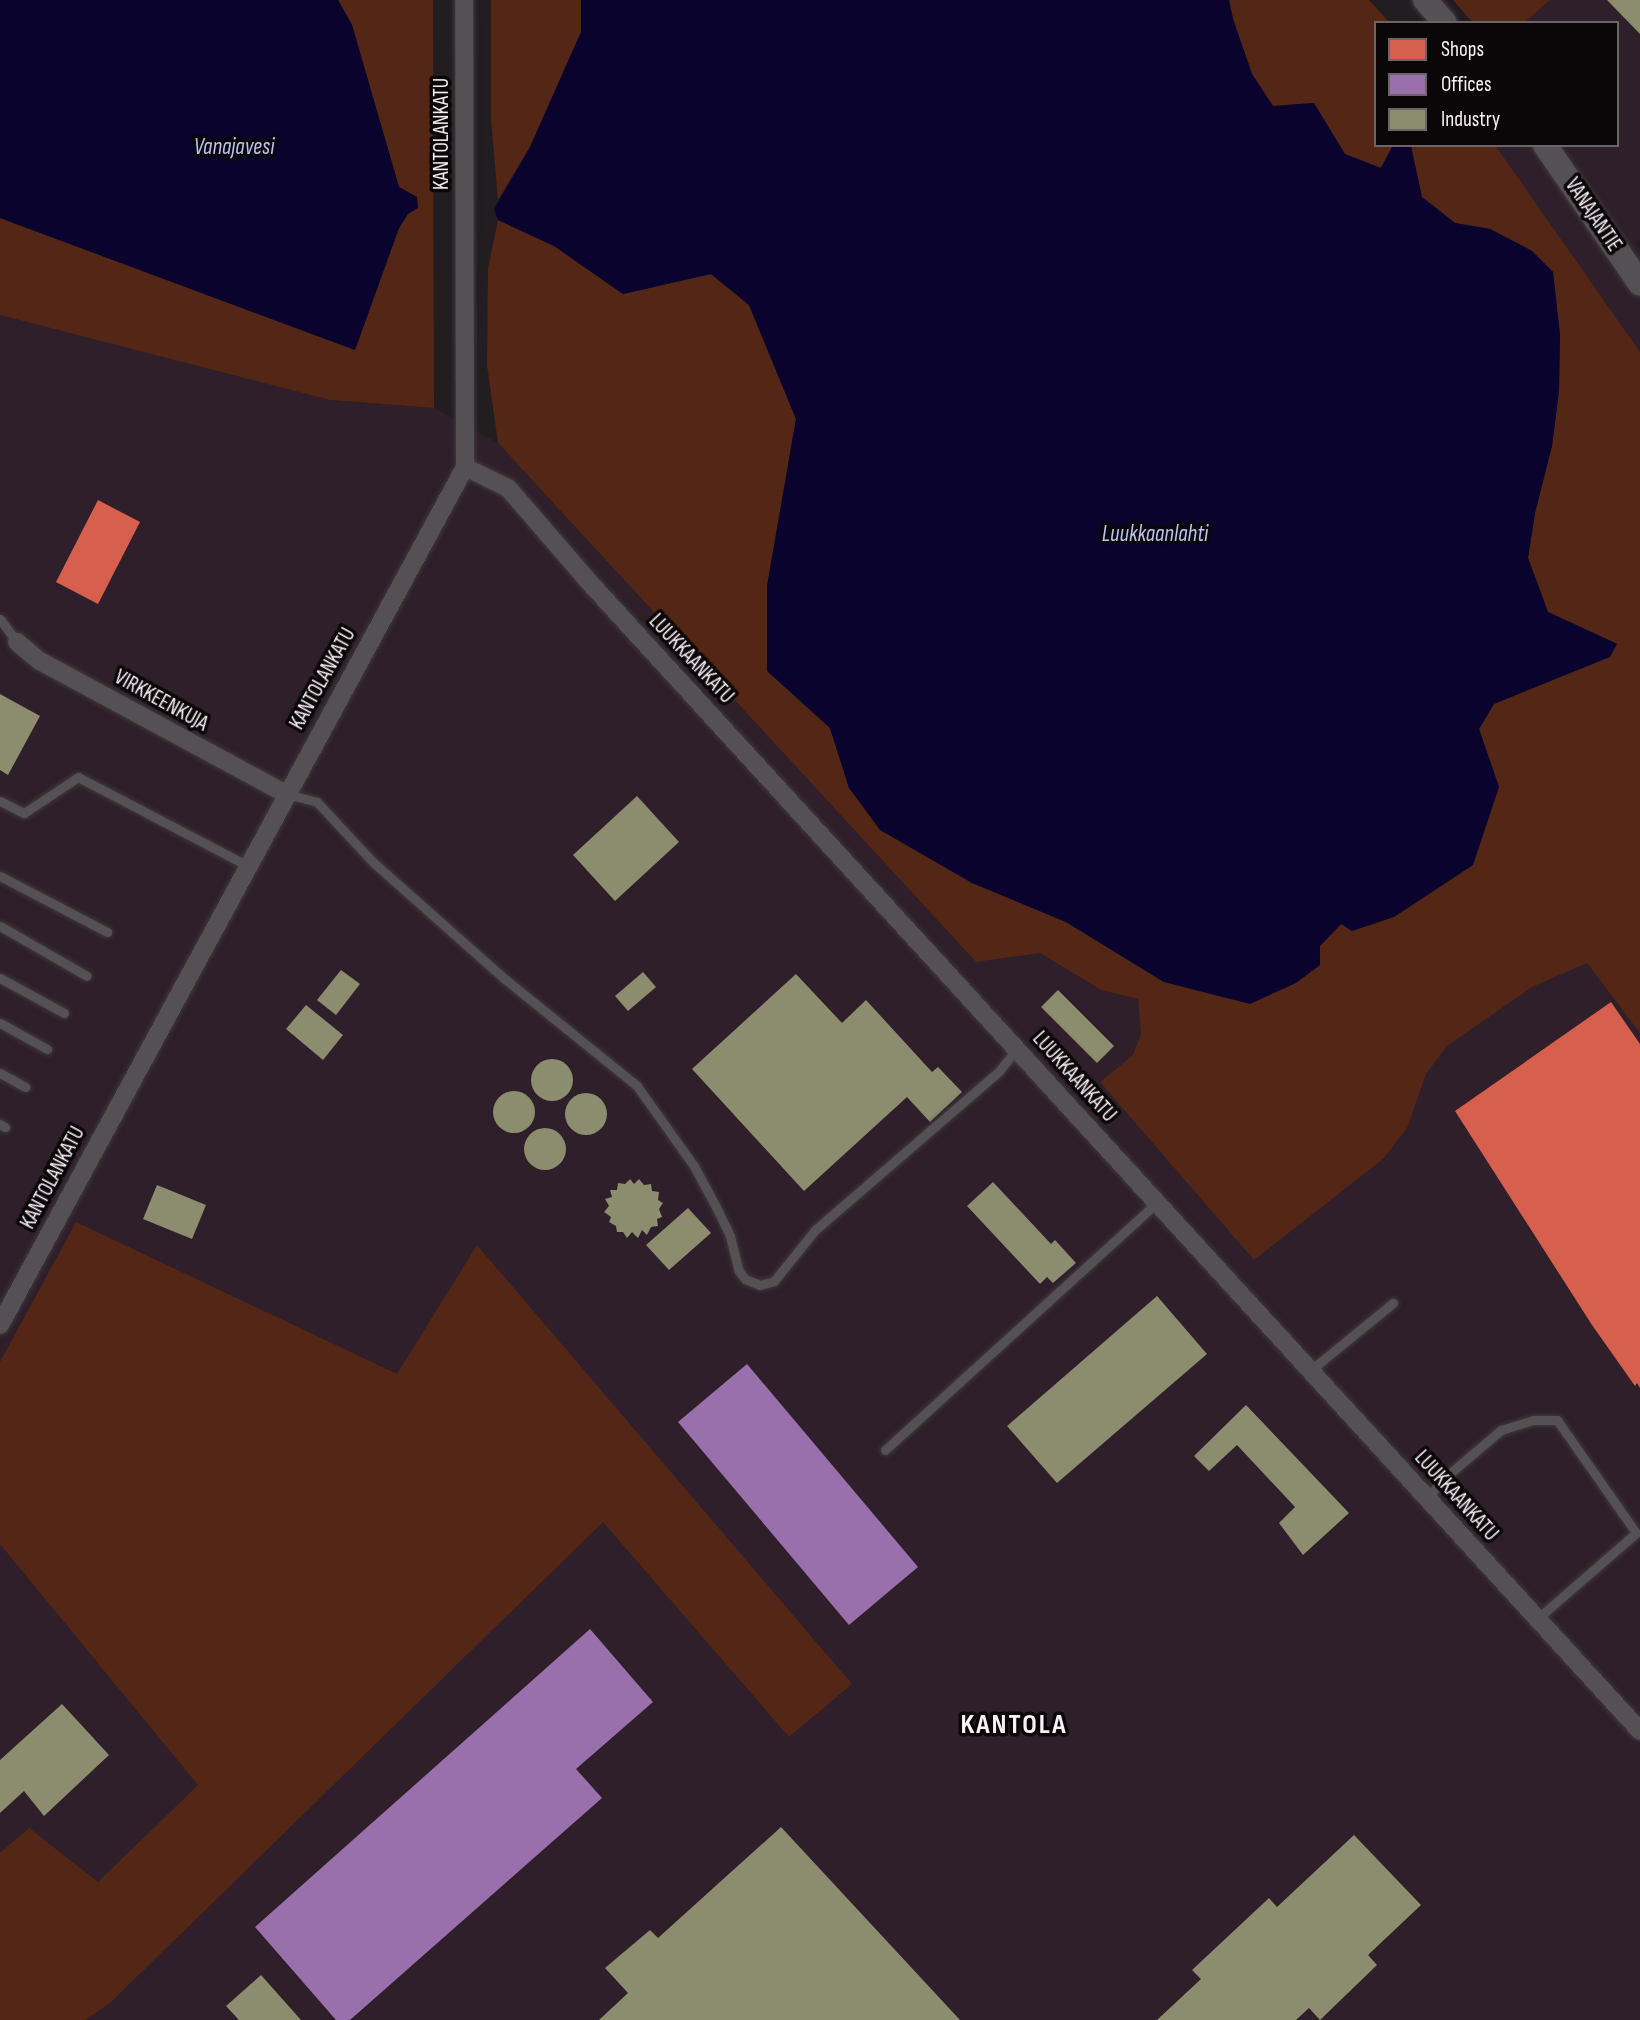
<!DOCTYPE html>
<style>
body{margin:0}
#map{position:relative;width:1640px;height:2020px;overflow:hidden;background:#221d20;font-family:"Sofia Sans Condensed",sans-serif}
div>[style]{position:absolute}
.built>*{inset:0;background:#2f1f2a}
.green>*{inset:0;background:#532615}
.water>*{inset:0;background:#09032e}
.shops>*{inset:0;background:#d6604d}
.offices>*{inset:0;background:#9970ab}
.industry>*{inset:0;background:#8c8c6e}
.round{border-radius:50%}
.roads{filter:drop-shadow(0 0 2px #3e393d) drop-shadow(0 0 2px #3e393d)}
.lane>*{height:9px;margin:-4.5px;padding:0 4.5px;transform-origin:4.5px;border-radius:4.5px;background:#545053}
.street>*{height:18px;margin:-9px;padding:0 9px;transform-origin:9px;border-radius:9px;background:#545053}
.secondary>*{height:24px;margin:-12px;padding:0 12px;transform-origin:12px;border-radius:12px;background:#545053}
span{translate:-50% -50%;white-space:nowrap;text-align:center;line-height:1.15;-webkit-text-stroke:7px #0b0709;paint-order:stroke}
.street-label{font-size:21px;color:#faf1f7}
.water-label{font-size:23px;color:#bbc2f8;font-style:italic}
.district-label{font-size:28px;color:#faf1f7;font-weight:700;letter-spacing:2px}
.legend{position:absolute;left:1374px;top:21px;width:245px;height:126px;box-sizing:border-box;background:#0b0709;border:2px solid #6b6568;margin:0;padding:9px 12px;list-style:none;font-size:21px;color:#faf1f7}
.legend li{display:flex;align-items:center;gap:14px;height:35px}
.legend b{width:35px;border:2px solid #6b6568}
</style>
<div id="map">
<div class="built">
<i style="clip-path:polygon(1550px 0,1640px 0,1640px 239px,1635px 242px,1640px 249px,1640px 352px,1495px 145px,1617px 145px,1617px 23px,1524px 23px)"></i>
<i style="clip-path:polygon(0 315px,330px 400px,434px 408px,498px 443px,976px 962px,1040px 953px,1101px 990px,1251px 1025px,1640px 659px,1640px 2020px,0 2020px)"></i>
</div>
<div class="green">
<i style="clip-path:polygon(338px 0,433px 0,434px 408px,330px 400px,0 315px,0 218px,355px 350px,399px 228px,417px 197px,399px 187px,352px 25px)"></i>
<i style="clip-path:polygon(491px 0,581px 0,581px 32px,530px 147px,498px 200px,491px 119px)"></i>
<i style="clip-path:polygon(1229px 0,1369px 0,1390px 23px,1376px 23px,1376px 145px,1393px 145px,1381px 168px,1345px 154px,1313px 103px,1273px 106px,1252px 74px,1233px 19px)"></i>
<i style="clip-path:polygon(1453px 0,1550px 0,1524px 23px,1473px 23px)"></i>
<i style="clip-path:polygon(1410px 145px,1495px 145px,1640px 352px,1640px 1033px,1587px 963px,1532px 987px,1447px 1046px,1426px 1074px,1407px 1128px,1383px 1159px,1254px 1260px,1100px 1082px,1133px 1055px,1141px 1034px,1138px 999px,1101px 990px,1040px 953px,976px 962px,498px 443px,487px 365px,488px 268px,498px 220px,554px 246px,623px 294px,711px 274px,749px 305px,796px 419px,767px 586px,767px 670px,830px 728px,849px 788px,972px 883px,1066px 922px,1164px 982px,1320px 946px,1341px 924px,1499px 787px,1479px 729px,1494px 704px,1616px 643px,1548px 612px,1528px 558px,1535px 513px,1552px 446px,1559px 391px,1560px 335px,1553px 272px,1532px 251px,1490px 229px,1455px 223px,1422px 197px)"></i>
<i style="clip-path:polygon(76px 1222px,397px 1374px,477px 1245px,852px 1684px,789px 1737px,603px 1522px,110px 2003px,85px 2020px,0 2020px,0 1853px,29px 1828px,98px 1882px,198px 1785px,0 1544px,0 1362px)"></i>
</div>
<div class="water">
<i style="clip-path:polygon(0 0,338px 0,352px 25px,399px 187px,417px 197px,418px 208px,408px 214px,399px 228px,355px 350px,0 218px)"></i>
<i style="clip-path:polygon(581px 0,1229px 0,1233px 19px,1252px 74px,1273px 106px,1314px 103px,1345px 154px,1381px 168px,1393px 145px,1411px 146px,1422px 197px,1455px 223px,1490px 229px,1532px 251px,1553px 272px,1560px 335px,1559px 390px,1552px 446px,1535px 513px,1528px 558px,1548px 612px,1617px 644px,1610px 657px,1494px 704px,1479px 729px,1499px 787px,1473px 865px,1394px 917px,1352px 931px,1341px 924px,1320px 946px,1320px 965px,1296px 983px,1250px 1004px,1164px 982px,1066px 922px,972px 883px,880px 830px,849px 788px,830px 728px,767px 671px,767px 586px,796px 419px,749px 305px,711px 274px,623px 294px,554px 246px,498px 220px,494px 209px,530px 147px,581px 32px)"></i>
</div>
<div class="shops">
<i style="clip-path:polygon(98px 500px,140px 522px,98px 604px,56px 582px)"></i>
<i style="clip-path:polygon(1611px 1002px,1640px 1044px,1640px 1388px,1637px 1383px,1635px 1386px,1592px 1325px,1455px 1111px)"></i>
</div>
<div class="offices">
<i style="clip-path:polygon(747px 1364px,918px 1567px,849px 1625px,678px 1422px)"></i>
<i style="clip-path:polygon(590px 1629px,653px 1702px,576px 1769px,602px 1798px,350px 2020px,336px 2020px,255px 1927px)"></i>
</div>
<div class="industry">
<i style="clip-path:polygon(1607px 0,1640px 0,1640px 34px)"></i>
<i style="clip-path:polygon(0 694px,40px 716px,8px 775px,0 770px)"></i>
<i style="clip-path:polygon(637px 796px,679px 842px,615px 901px,573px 855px)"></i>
<i style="clip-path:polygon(341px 970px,360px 984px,336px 1015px,317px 1000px)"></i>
<i style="clip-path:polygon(643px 972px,656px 987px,628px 1011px,615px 996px)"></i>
<i style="clip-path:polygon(796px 974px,842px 1023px,866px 1000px,932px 1072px,938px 1067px,962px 1092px,930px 1122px,907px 1097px,804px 1191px,692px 1069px)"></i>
<i style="clip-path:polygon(1058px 990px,1114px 1046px,1097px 1063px,1041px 1007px)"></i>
<i style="clip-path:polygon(306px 1005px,343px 1035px,323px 1060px,286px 1029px)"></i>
<i class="round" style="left:531px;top:1059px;width:42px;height:42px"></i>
<i class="round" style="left:493px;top:1091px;width:42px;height:42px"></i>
<i class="round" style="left:565px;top:1093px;width:42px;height:42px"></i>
<i class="round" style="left:524px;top:1128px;width:42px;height:42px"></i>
<i style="clip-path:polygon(630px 1179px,634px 1184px,639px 1179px,644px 1185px,651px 1184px,652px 1191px,659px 1192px,658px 1200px,663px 1203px,659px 1209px,662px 1217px,657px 1219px,658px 1226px,651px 1227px,647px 1235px,642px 1230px,638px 1238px,632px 1232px,627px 1238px,623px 1232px,617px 1232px,616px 1226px,609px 1222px,611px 1217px,604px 1212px,609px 1206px,605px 1199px,612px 1197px,610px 1190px,617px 1190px,618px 1183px,625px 1184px)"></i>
<i style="clip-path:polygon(993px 1182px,1051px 1244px,1055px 1240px,1076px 1263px,1053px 1283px,1047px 1277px,1040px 1284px,967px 1206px)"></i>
<i style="clip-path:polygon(157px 1185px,206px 1205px,192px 1239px,143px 1219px)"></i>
<i style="clip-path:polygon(688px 1208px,711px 1233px,669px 1270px,646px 1245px)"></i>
<i style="clip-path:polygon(1157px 1296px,1207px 1354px,1057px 1483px,1007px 1426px)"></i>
<i style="clip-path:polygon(1246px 1405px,1349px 1513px,1303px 1555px,1279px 1523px,1295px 1507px,1237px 1445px,1209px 1471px,1194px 1456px)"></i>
<i style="clip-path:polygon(62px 1704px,109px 1755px,44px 1816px,24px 1791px,0 1813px,0 1760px)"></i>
<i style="clip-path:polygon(781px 1827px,960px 2020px,599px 2020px,628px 1993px,605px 1968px,650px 1930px,658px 1938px)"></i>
<i style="clip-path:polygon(1354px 1835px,1421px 1905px,1368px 1955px,1377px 1965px,1320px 2020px,1309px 2008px,1296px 2020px,1157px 2020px,1201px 1979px,1192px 1970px,1269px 1898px,1277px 1907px)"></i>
<i style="clip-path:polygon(261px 1975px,301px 2020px,239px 2020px,226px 2006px)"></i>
</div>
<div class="roads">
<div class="lane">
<i style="left:0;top:619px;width:29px;rotate:54deg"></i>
<i style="left:286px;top:794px;width:32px;rotate:14deg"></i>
<i style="left:317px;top:802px;width:82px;rotate:47deg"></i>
<i style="left:373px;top:862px;width:176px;rotate:41.6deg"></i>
<i style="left:505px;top:979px;width:170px;rotate:39deg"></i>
<i style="left:637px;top:1086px;width:98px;rotate:54.5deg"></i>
<i style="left:694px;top:1166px;width:47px;rotate:61.8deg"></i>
<i style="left:716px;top:1207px;width:32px;rotate:64deg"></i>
<i style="left:730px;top:1236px;width:36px;rotate:76deg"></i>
<i style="left:739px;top:1271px;width:10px;rotate:53deg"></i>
<i style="left:745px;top:1279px;width:16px;rotate:22deg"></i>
<i style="left:760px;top:1285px;width:15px;rotate:-16deg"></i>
<i style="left:774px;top:1281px;width:65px;rotate:-51.2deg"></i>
<i style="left:815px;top:1230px;width:243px;rotate:-40.8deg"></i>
<i style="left:999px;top:1071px;width:28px;rotate:-51deg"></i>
<i style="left:0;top:801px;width:27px;rotate:27deg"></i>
<i style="left:24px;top:813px;width:65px;rotate:-33.7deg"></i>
<i style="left:78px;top:777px;width:192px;rotate:27.6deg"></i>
<i style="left:0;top:876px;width:121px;rotate:27.6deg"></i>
<i style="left:0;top:926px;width:100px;rotate:29.9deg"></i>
<i style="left:0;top:978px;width:73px;rotate:28.7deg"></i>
<i style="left:0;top:1023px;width:54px;rotate:29deg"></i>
<i style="left:0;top:1073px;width:29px;rotate:29deg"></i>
<i style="left:0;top:1124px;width:6px;rotate:31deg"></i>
<i style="left:1311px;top:1370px;width:106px;rotate:-39.3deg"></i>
<i style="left:885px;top:1450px;width:369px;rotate:-42.3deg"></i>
<i style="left:1428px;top:1498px;width:21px;rotate:-53deg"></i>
<i style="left:1441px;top:1481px;width:79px;rotate:-40.4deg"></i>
<i style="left:1501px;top:1430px;width:34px;rotate:-17deg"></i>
<i style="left:1533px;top:1420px;width:24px"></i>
<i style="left:1557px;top:1420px;width:138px;rotate:55deg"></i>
<i style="left:1636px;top:1533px;width:131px;rotate:139deg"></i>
</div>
<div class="street">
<i style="left:465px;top:467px;width:48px;rotate:26deg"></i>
<i style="left:508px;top:488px;width:125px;rotate:49.2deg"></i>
<i style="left:590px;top:583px;width:1556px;rotate:47.55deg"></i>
<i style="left:17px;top:642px;width:30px;rotate:40deg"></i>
<i style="left:40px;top:661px;width:280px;rotate:28.4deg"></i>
<i style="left:0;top:1325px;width:976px;rotate:-61.54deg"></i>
<i style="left:465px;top:467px;width:467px;rotate:-90.1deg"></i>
</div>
<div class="secondary">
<i style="left:1425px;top:0;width:30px;rotate:49deg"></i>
<i style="left:1545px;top:145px;width:168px;rotate:55.6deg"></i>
</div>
</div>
<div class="street-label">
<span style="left:442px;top:134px;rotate:-90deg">KANTOLANKATU</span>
<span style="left:1593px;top:215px;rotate:56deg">VANAJANTIE</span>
<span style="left:691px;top:659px;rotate:47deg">LUUKKAANKATU</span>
<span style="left:323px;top:679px;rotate:-61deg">KANTOLANKATU</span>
<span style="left:161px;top:701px;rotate:29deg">VIRKKEENKUJA</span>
<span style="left:1074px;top:1077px;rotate:48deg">LUUKKAANKATU</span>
<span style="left:53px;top:1178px;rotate:-62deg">KANTOLANKATU</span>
<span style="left:1456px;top:1496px;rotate:48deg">LUUKKAANKATU</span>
</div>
<div class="water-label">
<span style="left:234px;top:147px">Vanajavesi</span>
<span style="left:1155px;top:534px">Luukkaanlahti</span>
</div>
<div class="district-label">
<span style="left:1014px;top:1725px">KANTOLA</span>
</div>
<ul class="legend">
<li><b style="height:19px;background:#d6604d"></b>Shops</li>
<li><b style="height:19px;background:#9970ab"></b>Offices</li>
<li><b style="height:19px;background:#8c8c6e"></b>Industry</li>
</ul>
</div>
